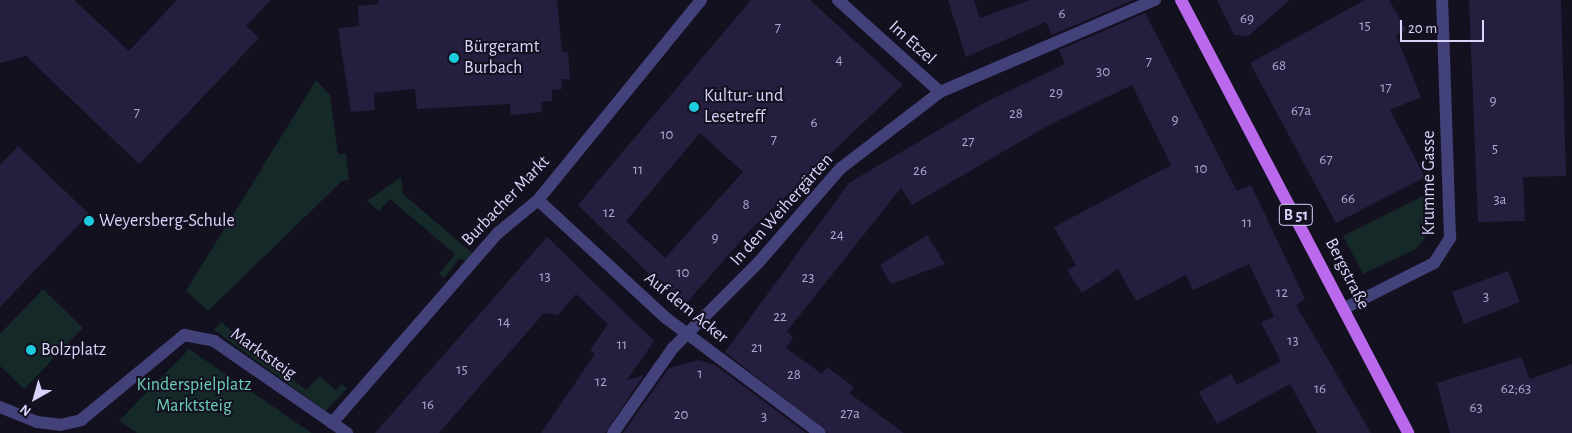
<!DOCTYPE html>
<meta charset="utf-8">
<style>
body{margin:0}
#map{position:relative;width:1572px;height:433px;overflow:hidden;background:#131020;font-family:"Alegreya Sans",sans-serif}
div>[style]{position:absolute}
.green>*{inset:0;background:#142928}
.building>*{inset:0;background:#251e3f}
.minor>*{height:12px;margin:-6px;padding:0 6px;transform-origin:6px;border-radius:6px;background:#434179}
.major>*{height:12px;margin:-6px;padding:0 6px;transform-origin:6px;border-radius:6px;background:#ba69ec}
.dots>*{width:14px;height:14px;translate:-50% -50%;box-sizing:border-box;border:2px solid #131020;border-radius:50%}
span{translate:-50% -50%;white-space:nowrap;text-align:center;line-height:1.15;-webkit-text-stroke:4px #131020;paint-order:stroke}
.number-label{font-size:15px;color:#aba6cb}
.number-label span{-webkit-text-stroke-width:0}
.shield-label span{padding:1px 4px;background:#131020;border:1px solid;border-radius:4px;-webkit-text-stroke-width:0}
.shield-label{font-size:16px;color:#d8d4fa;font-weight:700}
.street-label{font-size:18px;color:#d8d4fa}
.poi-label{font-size:18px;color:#d8d4fa}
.left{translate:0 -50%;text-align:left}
.park-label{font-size:18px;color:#6ad0b6}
.north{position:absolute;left:10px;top:373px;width:50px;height:50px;-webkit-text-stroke:4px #131020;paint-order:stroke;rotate:218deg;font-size:14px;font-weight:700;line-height:20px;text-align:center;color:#d8d4fa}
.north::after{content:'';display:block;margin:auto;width:18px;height:22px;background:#d8d4fa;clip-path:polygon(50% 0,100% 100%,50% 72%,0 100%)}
.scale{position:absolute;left:1400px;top:20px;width:84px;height:22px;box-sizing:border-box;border:2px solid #d8d4fa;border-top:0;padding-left:6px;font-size:15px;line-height:18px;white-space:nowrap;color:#d8d4fa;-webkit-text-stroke:4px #131020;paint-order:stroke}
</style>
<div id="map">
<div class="green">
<i style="clip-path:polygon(316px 80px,330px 95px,338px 154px,346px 154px,349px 180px,342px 181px,208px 311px,186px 291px)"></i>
<i style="clip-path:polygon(401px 177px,403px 194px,477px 257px,470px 265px,460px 258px,444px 278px,439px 274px,455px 254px,390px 199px,379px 211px,367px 201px)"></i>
<i style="clip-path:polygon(1427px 194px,1429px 229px,1424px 240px,1416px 249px,1363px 274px,1343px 236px)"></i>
<i style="clip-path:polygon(43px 289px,83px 328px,24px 389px,0 366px,0 334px)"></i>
<i style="clip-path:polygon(221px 322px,306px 390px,320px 376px,336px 390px,341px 384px,347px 388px,326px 411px,214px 330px)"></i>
<i style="clip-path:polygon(189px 349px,312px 433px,137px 433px,119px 421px)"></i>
</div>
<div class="building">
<i style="clip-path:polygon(0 0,74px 0,129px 51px,177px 0,271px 0,246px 26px,259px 38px,139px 164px,26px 56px,0 63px)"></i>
<i style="clip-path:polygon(378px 0,557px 0,562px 52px,568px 52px,570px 79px,561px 79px,562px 89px,552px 90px,552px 101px,541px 102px,542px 112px,511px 115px,510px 104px,417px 109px,415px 89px,374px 93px,375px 110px,351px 112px,338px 28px,359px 26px,358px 6px,379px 4px)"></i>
<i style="clip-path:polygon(evenodd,751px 0,810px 0,903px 85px,750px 230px,683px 307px,578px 205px,751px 0,700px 133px,743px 172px,665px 258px,626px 221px,700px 133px)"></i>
<i style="clip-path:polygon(948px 0,974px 0,980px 18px,1030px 0,1134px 0,1052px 35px,1046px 22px,966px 57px)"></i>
<i style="clip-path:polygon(1217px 0,1290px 0,1248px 36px,1234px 35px)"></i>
<i style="clip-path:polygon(1365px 0,1389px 0,1406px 30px,1396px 35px,1421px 97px,1390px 110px,1425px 177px,1336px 223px,1250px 63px)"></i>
<i style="clip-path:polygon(1469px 0,1561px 0,1566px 176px,1523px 177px,1525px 221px,1478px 222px)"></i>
<i style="clip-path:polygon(1145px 13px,1237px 191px,1251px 185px,1305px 299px,1296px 305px,1371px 433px,1317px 433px,1290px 384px,1217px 424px,1199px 392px,1231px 374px,1237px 385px,1281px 361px,1261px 323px,1274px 316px,1249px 264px,1193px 290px,1186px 275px,1136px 301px,1118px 269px,1082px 293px,1067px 270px,1076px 265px,1054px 227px,1171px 165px,1132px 85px,1049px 125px,912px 205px,901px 188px,787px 331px,793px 338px,786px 348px,822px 374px,827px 367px,854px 387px,849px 393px,904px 433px,828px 433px,725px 352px,849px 183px,984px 103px,1065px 64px,1059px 50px)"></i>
<i style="clip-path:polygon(18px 146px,89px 214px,0 307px,0 165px)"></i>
<i style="clip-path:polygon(927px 235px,945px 264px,891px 284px,880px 265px)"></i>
<i style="clip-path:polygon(547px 237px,654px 341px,627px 380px,644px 375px,605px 433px,541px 433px,595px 354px,590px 350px,608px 324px,576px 294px,558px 315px,544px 313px,439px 433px,375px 433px)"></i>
<i style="clip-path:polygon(1508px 271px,1520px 302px,1464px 324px,1452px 292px)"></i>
<i style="clip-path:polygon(1521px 357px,1530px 379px,1572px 364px,1572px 433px,1450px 433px,1437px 383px)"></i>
<i style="clip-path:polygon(699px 360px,715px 365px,806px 433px,623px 433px,669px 368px)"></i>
</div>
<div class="minor">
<i style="left:838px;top:0;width:137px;rotate:42deg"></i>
<i style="left:538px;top:200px;width:174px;rotate:42.7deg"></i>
<i style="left:666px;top:318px;width:192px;rotate:36.8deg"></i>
<i style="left:1345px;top:308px;width:100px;rotate:-26.8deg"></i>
<i style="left:1434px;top:263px;width:30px;rotate:-57deg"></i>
<i style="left:1450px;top:238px;width:238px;rotate:-91.9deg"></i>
<i style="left:0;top:407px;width:40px;rotate:22deg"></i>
<i style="left:37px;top:422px;width:23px;rotate:7deg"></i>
<i style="left:60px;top:425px;width:22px;rotate:-13deg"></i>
<i style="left:81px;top:420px;width:134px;rotate:-39.5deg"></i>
<i style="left:184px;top:335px;width:31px;rotate:11deg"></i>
<i style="left:214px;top:341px;width:162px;rotate:34.7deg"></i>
<i style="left:332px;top:423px;width:252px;rotate:-48.9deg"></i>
<i style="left:498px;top:233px;width:52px;rotate:-39.5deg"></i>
<i style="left:538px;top:200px;width:258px;rotate:-50.8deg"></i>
<i style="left:613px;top:433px;width:104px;rotate:-54.8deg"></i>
<i style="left:673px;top:348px;width:120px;rotate:-45deg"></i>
<i style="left:758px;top:263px;width:126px;rotate:-48.9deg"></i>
<i style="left:841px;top:168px;width:125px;rotate:-37.5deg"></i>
<i style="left:940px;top:92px;width:234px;rotate:-23.2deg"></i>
</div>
<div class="major">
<i style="left:1181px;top:0;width:489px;rotate:62.3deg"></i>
</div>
<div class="dots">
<i style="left:454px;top:58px;background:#1cccde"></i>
<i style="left:694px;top:107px;background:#1cccde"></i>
<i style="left:89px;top:221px;background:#1cccde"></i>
<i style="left:31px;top:350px;background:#1cccde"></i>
</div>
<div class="number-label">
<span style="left:1062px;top:14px">6</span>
<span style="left:1247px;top:19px">69</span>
<span style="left:1365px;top:26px">15</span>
<span style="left:778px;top:28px">7</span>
<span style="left:839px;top:60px">4</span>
<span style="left:1149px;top:62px">7</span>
<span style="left:1279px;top:66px">68</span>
<span style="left:1103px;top:72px">30</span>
<span style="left:1386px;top:88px">17</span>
<span style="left:1056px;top:93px">29</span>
<span style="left:1493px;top:101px">9</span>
<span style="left:1301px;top:111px">67a</span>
<span style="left:137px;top:113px">7</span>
<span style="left:1016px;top:114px">28</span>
<span style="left:1175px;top:120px">9</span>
<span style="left:814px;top:123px">6</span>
<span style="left:667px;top:135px">10</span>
<span style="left:774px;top:140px">7</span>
<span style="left:968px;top:142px">27</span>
<span style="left:1495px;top:149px">5</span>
<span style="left:1326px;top:160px">67</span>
<span style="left:1201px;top:169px">10</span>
<span style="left:638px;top:170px">11</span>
<span style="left:920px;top:171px">26</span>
<span style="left:1348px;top:199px">66</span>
<span style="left:1500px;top:200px">3a</span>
<span style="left:746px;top:205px">8</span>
<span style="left:609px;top:213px">12</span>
<span style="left:1247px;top:223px">11</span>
<span style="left:837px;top:235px">24</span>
<span style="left:715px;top:238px">9</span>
<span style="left:683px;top:273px">10</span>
<span style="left:545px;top:277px">13</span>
<span style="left:808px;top:278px">23</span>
<span style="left:1282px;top:293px">12</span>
<span style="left:1486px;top:297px">3</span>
<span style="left:780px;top:317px">22</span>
<span style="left:504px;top:322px">14</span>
<span style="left:1293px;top:341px">13</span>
<span style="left:622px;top:345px">11</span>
<span style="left:757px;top:348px">21</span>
<span style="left:462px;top:370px">15</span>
<span style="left:700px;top:374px">1</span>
<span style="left:794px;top:375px">28</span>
<span style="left:601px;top:382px">12</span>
<span style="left:1320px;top:389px">16</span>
<span style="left:1516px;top:389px">62;63</span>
<span style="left:428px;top:405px">16</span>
<span style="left:1476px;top:408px">63</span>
<span style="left:850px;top:414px">27a</span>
<span style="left:681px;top:415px">20</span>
<span style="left:764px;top:417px">3</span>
</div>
<div class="shield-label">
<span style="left:1296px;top:215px">B 51</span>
</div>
<div class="street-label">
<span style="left:912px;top:43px;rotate:42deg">Im Etzel</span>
<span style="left:1429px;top:183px;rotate:-90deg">Krumme Gasse</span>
<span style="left:506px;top:201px;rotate:-46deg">Burbacher Markt</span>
<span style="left:782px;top:210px;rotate:-48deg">In den Weihergärten</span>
<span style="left:1347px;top:274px;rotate:63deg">Bergstraße</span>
<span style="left:686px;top:308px;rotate:39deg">Auf dem Acker</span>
<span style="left:263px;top:354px;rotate:35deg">Marktsteig</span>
</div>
<div class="poi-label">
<span class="left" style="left:464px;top:58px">Bürgeramt<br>Burbach</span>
<span class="left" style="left:704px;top:107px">Kultur- und<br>Lesetreff</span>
<span class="left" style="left:99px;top:221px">Weyersberg-Schule</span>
<span class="left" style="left:41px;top:350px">Bolzplatz</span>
</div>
<div class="park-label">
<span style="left:194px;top:396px">Kinderspielplatz<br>Marktsteig</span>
</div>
<div class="north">N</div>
<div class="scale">20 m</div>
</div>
